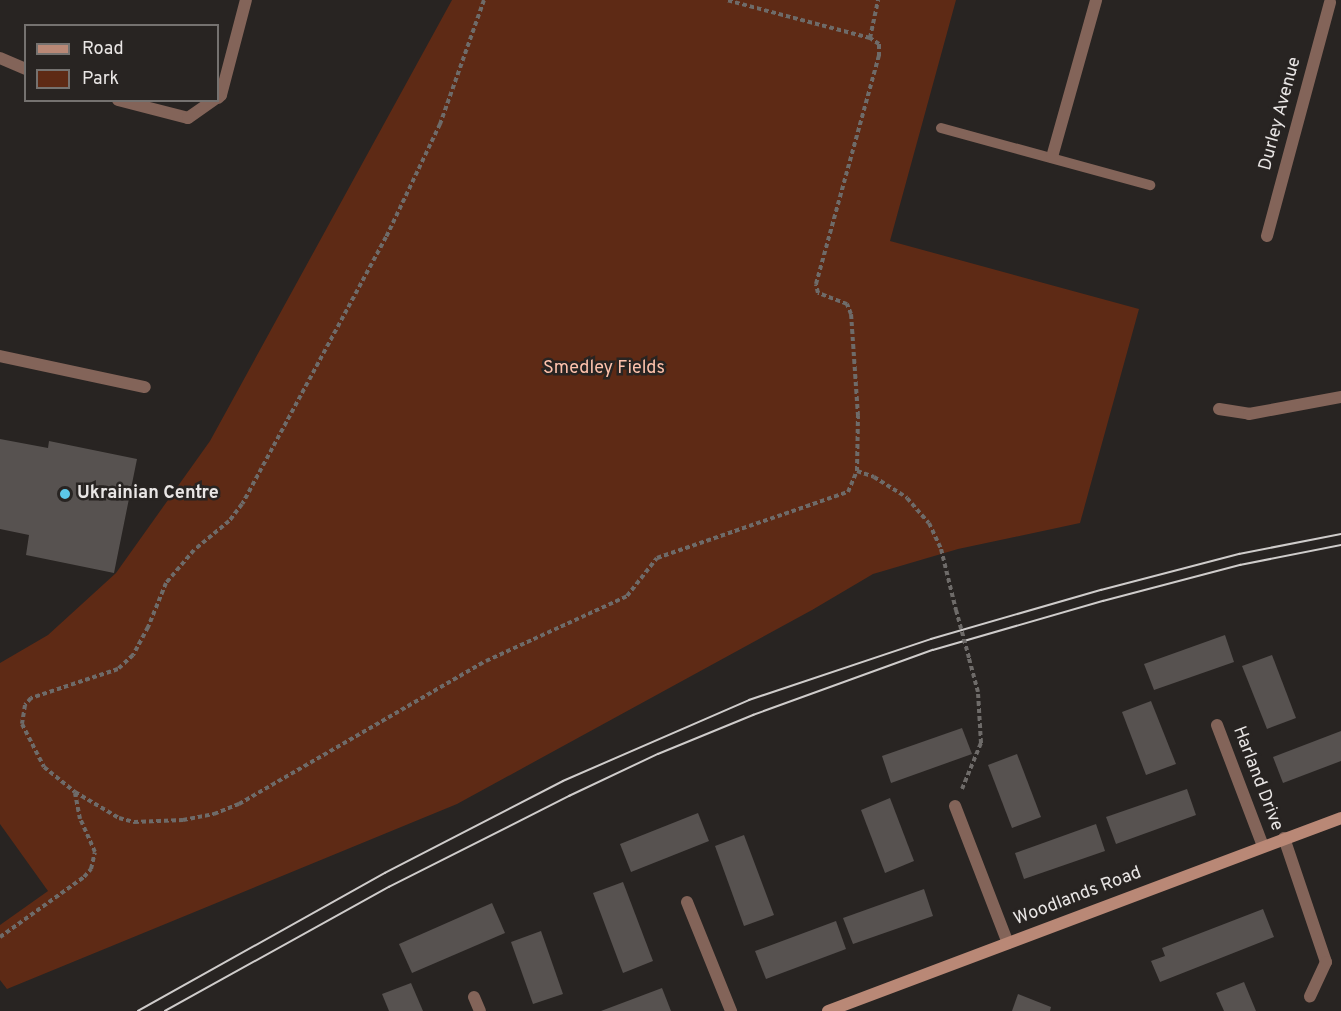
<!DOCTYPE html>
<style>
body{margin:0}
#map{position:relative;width:1341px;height:1011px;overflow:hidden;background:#282422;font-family:Overpass,sans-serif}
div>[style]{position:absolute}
.green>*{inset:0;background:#5e2a15}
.building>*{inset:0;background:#575250}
.path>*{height:4px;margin-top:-2px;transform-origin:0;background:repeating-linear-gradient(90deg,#6e6b69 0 4.5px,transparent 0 7.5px)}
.lane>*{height:10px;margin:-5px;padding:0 5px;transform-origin:5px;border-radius:5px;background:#836459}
.street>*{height:12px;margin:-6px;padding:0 6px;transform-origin:6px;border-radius:6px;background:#836459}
.secondary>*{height:12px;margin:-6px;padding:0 6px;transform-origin:6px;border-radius:6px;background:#b98876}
.tram>*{height:1.5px;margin:-0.75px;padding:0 0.75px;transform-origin:0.75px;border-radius:0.75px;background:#cfcccb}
.path-bridge>*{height:4px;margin-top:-2px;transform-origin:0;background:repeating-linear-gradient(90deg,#6e6b69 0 4.5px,transparent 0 7.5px)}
.dots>*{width:16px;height:16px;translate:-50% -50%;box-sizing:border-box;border:3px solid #282422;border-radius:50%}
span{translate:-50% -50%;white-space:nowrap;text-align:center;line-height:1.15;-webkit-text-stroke:5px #282422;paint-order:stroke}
.street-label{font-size:18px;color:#e9e6e5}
.park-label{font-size:18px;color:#fec2ac}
.poi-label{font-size:18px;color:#e9e6e5;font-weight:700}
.left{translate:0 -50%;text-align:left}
.legend{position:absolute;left:24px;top:24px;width:195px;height:78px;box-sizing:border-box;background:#282422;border:2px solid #757270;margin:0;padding:8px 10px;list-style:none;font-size:18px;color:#e9e6e5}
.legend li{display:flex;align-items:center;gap:12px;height:30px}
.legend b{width:30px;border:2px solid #757270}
</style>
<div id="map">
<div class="green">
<i style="clip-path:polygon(452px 0,956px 0,890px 241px,1139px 309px,1080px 523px,958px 549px,873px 574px,812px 610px,457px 804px,7px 989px,0 980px,0 925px,48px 891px,0 824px,0 663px,48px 635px,116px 573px,210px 441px)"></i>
</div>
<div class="building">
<i style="clip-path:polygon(0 439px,48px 448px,49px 441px,137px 459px,114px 573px,26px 555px,29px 535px,0 529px)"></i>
<i style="clip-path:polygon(1225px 635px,1234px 662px,1154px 690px,1144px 664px)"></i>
<i style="clip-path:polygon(1272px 655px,1296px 718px,1267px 729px,1242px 666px)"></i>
<i style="clip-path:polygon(1151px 701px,1176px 764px,1146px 775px,1122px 712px)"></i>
<i style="clip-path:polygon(962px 728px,972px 754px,891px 783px,882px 756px)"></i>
<i style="clip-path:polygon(1341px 731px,1341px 761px,1283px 783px,1273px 757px)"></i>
<i style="clip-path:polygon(1017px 754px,1041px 817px,1012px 828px,988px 765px)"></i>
<i style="clip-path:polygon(1187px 789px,1196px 815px,1116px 844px,1106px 817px)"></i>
<i style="clip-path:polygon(890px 798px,914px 861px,885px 873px,861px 810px)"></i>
<i style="clip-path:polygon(698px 813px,709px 841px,631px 872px,620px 844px)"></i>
<i style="clip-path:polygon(1096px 824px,1105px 851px,1024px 879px,1015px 853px)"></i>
<i style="clip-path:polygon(744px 835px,774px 915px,744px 926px,715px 846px)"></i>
<i style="clip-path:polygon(623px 882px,653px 961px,623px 973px,593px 893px)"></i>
<i style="clip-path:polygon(924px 889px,933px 916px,853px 944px,843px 918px)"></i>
<i style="clip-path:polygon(492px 903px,505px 933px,412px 973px,399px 944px)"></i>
<i style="clip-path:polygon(1263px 909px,1274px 937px,1160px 982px,1151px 961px,1165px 956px,1162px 948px)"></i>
<i style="clip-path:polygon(836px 921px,846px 949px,766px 979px,755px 951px)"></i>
<i style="clip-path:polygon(541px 931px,563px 994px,533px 1004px,511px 942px)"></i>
<i style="clip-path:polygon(1244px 982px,1256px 1011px,1224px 1011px,1216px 993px)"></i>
<i style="clip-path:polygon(411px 983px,423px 1011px,389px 1011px,382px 994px)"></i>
<i style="clip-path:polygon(662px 988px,671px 1011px,601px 1011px)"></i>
<i style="clip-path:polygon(1018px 994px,1051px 1007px,1050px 1011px,1012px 1011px)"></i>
</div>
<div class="path">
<i style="left:484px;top:0;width:132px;rotate:109.5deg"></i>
<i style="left:440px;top:124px;width:125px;rotate:115.5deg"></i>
<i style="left:386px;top:237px;width:303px;rotate:118.3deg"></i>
<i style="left:242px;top:504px;width:21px;rotate:127deg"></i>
<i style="left:229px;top:521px;width:45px;rotate:140.4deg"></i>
<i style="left:194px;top:550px;width:43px;rotate:130.3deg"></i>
<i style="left:166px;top:583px;width:48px;rotate:112.2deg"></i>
<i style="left:148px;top:627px;width:32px;rotate:118deg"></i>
<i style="left:133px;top:655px;width:21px;rotate:137deg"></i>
<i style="left:118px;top:669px;width:92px;rotate:161.6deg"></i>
<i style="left:31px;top:698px;width:9px;rotate:131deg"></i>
<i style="left:25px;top:705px;width:19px;rotate:99deg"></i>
<i style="left:22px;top:724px;width:48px;rotate:62.9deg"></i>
<i style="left:44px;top:767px;width:40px;rotate:39deg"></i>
<i style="left:75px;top:792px;width:51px;rotate:30.6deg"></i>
<i style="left:119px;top:818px;width:16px;rotate:15deg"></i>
<i style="left:134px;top:822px;width:49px;rotate:-2.3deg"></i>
<i style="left:183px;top:820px;width:32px;rotate:-11deg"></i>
<i style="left:214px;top:814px;width:27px;rotate:-22deg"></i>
<i style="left:239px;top:804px;width:285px;rotate:-30.1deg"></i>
<i style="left:486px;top:661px;width:155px;rotate:-24.7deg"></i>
<i style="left:627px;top:596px;width:48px;rotate:-51.7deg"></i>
<i style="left:657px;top:558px;width:202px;rotate:-19.1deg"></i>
<i style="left:848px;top:492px;width:23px;rotate:-67deg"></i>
<i style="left:857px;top:471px;width:55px;rotate:-89deg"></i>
<i style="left:858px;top:416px;width:102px;rotate:-93.9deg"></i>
<i style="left:851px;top:314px;width:11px;rotate:-112deg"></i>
<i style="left:847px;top:304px;width:31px;rotate:-159deg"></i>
<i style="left:818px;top:293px;width:9px;rotate:-103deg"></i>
<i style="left:816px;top:284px;width:237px;rotate:-74.6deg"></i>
<i style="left:879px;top:56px;width:12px;rotate:-90deg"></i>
<i style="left:879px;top:44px;width:11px;rotate:-146deg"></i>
<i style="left:870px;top:38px;width:149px;rotate:-165.2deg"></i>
<i style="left:870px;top:38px;width:39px;rotate:-78deg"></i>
<i style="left:857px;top:471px;width:18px;rotate:19deg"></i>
<i style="left:874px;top:477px;width:39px;rotate:32deg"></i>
<i style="left:907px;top:498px;width:33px;rotate:49deg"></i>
<i style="left:929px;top:523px;width:29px;rotate:65deg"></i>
<i style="left:941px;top:549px;width:63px;rotate:76.2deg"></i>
<i style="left:962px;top:789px;width:50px;rotate:-67.6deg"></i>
<i style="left:981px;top:743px;width:51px;rotate:-93.4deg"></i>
<i style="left:978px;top:692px;width:35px;rotate:-105deg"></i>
<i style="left:0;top:937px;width:103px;rotate:-35.5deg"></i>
<i style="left:84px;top:877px;width:11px;rotate:-49deg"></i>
<i style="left:91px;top:869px;width:17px;rotate:-77deg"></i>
<i style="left:95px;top:852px;width:36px;rotate:-114deg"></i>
<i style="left:80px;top:819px;width:26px;rotate:-101deg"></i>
</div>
<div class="lane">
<i style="left:941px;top:128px;width:217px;rotate:15.3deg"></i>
</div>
<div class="street">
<i style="left:0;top:58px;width:28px;rotate:23deg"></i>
<i style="left:218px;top:98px;width:4px;rotate:-45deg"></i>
<i style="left:221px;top:95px;width:98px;rotate:-75.3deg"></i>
<i style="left:118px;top:100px;width:72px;rotate:14.4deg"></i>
<i style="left:188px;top:118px;width:32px;rotate:-35deg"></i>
<i style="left:1052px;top:157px;width:163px;rotate:-74.3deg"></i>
<i style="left:1267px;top:236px;width:242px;rotate:-74.9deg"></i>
<i style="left:0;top:356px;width:148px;rotate:12.1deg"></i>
<i style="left:1219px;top:409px;width:30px;rotate:9deg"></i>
<i style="left:1249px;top:414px;width:94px;rotate:-10.5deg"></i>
<i style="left:1217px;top:725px;width:129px;rotate:69.2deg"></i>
<i style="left:955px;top:806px;width:147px;rotate:68.9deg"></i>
<i style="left:1284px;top:838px;width:131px;rotate:71.3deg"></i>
<i style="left:1326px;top:962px;width:38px;rotate:115deg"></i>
<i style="left:687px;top:902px;width:118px;rotate:68deg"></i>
<i style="left:474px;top:997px;width:15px;rotate:67deg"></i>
</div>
<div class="secondary">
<i style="left:828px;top:1011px;width:548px;rotate:-20.62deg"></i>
</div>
<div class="tram">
<i style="left:138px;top:1011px;width:283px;rotate:-29.2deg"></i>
<i style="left:385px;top:873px;width:200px;rotate:-27.3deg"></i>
<i style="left:563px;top:781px;width:203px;rotate:-23.5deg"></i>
<i style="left:749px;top:700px;width:192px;rotate:-18.5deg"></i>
<i style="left:931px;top:639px;width:177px;rotate:-16.1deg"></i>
<i style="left:1101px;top:590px;width:143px;rotate:-14.6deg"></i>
<i style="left:1239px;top:554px;width:104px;rotate:-11.1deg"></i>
<i style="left:165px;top:1011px;width:256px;rotate:-29deg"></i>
<i style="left:389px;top:887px;width:202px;rotate:-26.8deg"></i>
<i style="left:569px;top:796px;width:98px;rotate:-25.3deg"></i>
<i style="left:658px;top:754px;width:103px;rotate:-22.3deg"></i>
<i style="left:753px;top:715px;width:191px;rotate:-19.9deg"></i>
<i style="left:933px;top:650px;width:177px;rotate:-16.1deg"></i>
<i style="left:1103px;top:601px;width:142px;rotate:-14.7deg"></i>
<i style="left:1240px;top:565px;width:103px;rotate:-11.2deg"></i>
</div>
<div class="path-bridge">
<i style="left:956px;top:610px;width:50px;rotate:74.8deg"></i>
</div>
<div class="dots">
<i style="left:65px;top:494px;background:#5cc7e8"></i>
</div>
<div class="street-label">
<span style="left:1281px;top:114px;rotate:-75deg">Durley Avenue</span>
<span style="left:1257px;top:779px;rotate:69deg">Harland Drive</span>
<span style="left:1078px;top:897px;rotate:-21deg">Woodlands Road</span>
</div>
<div class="park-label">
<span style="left:604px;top:369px">Smedley Fields</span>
</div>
<div class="poi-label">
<span class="left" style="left:77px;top:494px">Ukrainian Centre</span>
</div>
<ul class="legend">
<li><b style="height:8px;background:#b98876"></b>Road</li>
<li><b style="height:16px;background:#5e2a15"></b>Park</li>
</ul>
</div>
